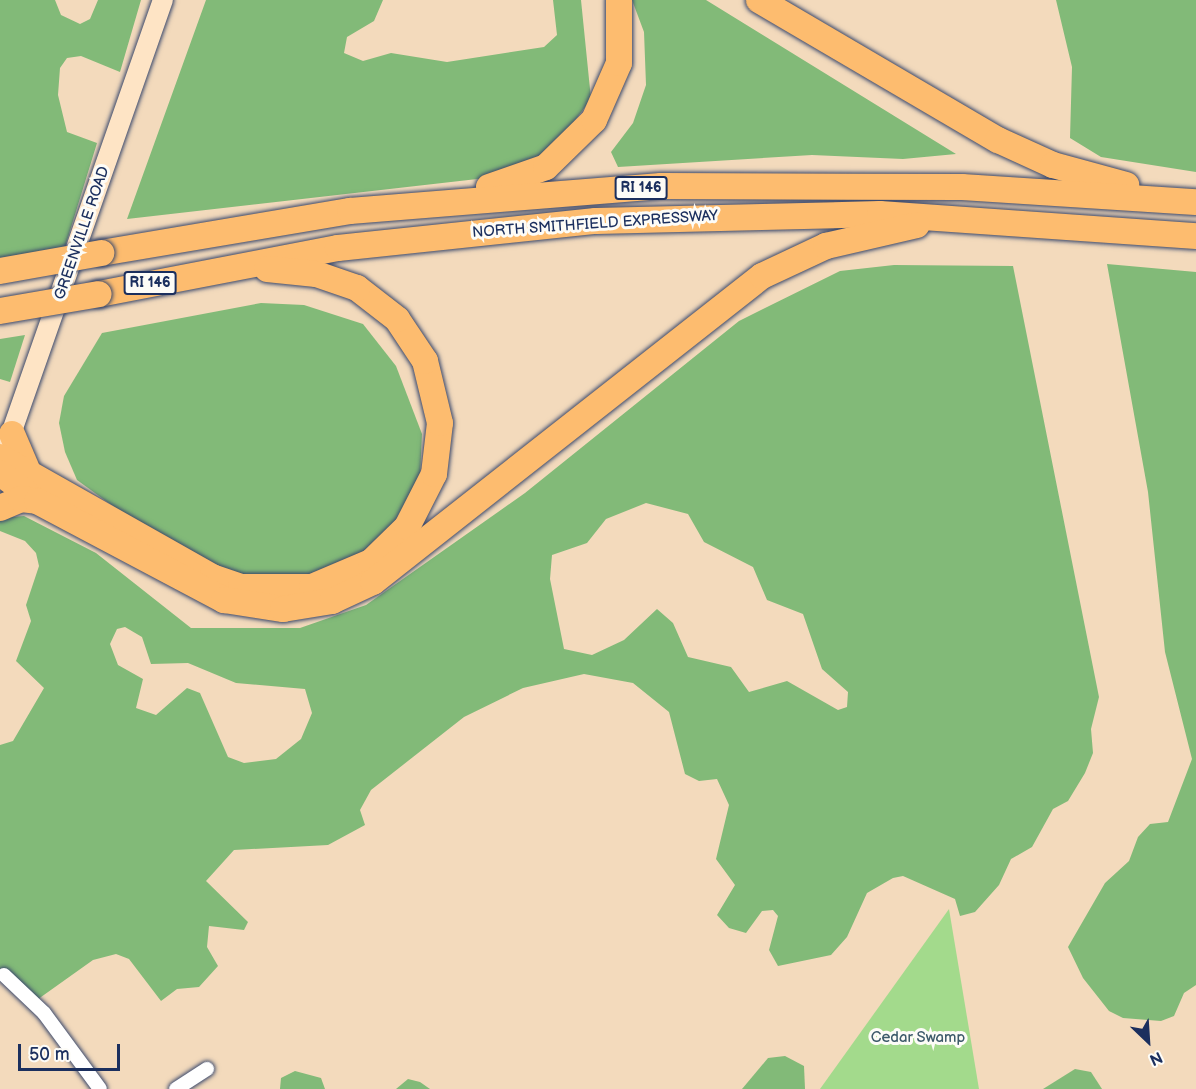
<!DOCTYPE html>
<style>
body{margin:0}
#map{position:relative;width:1196px;height:1089px;overflow:hidden;background:#f3dabc;font-family:"Balsamiq Sans",sans-serif}
div>[style]{position:absolute}
.green>*{inset:0;background:#a3da8c}
.forest>*{inset:0;background:#82ba78}
.roads{filter:drop-shadow(0 0 2px #3b496c) drop-shadow(0 0 2px #3b496c)}
.minor>*{height:14px;margin:-7px;padding:0 7px;transform-origin:7px;border-radius:7px;background:#fff}
.secondary>*{height:20px;margin:-10px;padding:0 10px;transform-origin:10px;border-radius:10px;background:#fee4c5}
.motorway>*{height:26px;margin:-13px;padding:0 13px;transform-origin:13px;border-radius:13px;background:#fdbc6f}
.bridges{filter:drop-shadow(0 0 2px #3b496c) drop-shadow(0 0 2px #3b496c)}
.motorway-bridge>*{height:26px;margin:-13px;padding:0 13px;transform-origin:13px;border-radius:13px;background:#fdbc6f}
span{translate:-50% -50%;white-space:nowrap;text-align:center;line-height:1.15;-webkit-text-stroke:6px #fdfcf7;paint-order:stroke}
.shield-label span{padding:2px 4px;background:#fdfcf7;border:2px solid;border-radius:4px;-webkit-text-stroke-width:0}
.shield-label{font-size:14px;color:#1b2f5e;font-weight:700}
.street-label{font-size:15px;color:#1b2f5e}
.park-label{font-size:15px;color:#3d5a6a}
.north{position:absolute;left:1118px;top:1011px;width:60px;height:60px;-webkit-text-stroke:4px #fdfcf7;paint-order:stroke;rotate:155deg;font-size:16px;font-weight:700;line-height:24px;text-align:center;color:#1b2f5e}
.north::after{content:'';display:block;margin:auto;width:21px;height:27px;background:#1b2f5e;clip-path:polygon(50% 0,100% 100%,50% 72%,0 100%)}
.scale{position:absolute;left:18px;top:1044px;width:102px;height:27px;box-sizing:border-box;border:3px solid #1b2f5e;border-top:0;padding-left:8px;font-size:18px;line-height:21px;white-space:nowrap;color:#1b2f5e;-webkit-text-stroke:4px #fdfcf7;paint-order:stroke}
</style>
<div id="map">
<div class="green">
<i style="clip-path:polygon(949px 909px,979px 1089px,820px 1089px)"></i>
</div>
<div class="forest">
<i style="clip-path:polygon(0 0,55px 0,61px 15px,80px 24px,90px 19px,98px 0,141px 0,120px 72px,81px 56px,67px 58px,60px 68px,58px 95px,67px 132px,97px 143px,65px 247px,0 258px)"></i>
<i style="clip-path:polygon(206px 0,383px 0,374px 21px,347px 37px,344px 53px,363px 61px,391px 53px,447px 62px,544px 47px,557px 35px,553px 0,581px 0,591px 99px,559px 142px,512px 175px,127px 219px)"></i>
<i style="clip-path:polygon(632px 0,706px 0,956px 154px,903px 159px,812px 155px,618px 167px,611px 152px,633px 123px,646px 85px,644px 32px)"></i>
<i style="clip-path:polygon(1056px 0,1196px 0,1196px 172px,1101px 157px,1070px 138px,1072px 67px)"></i>
<i style="clip-path:polygon(1107px 264px,1196px 272px,1196px 985px,1184px 993px,1174px 1016px,1161px 1021px,1123px 1018px,1109px 1011px,1083px 978px,1068px 947px,1105px 883px,1129px 861px,1138px 837px,1150px 824px,1168px 822px,1192px 759px,1165px 652px,1148px 492px)"></i>
<i style="clip-path:polygon(evenodd,894px 265px,1013px 266px,1099px 697px,1091px 729px,1093px 753px,1085px 773px,1068px 801px,1053px 809px,1032px 847px,1011px 859px,999px 885px,975px 912px,960px 916px,955px 899px,903px 876px,893px 878px,867px 893px,847px 937px,831px 955px,778px 966px,769px 950px,778px 916px,773px 910px,762px 911px,746px 933px,729px 928px,717px 915px,735px 885px,716px 859px,729px 805px,717px 779px,699px 781px,685px 774px,669px 712px,633px 683px,584px 674px,523px 688px,464px 717px,371px 790px,360px 810px,365px 825px,328px 845px,234px 850px,206px 881px,248px 922px,244px 930px,209px 926px,207px 947px,218px 966px,199px 987px,177px 989px,161px 1001px,129px 959px,116px 954px,93px 960px,34px 1002px,0 975px,0 745px,13px 741px,44px 688px,16px 661px,31px 621px,26px 605px,39px 566px,36px 553px,25px 541px,0 531px,0 518px,24px 516px,96px 553px,191px 628px,300px 628px,366px 605px,525px 493px,739px 321px,840px 271px,894px 265px,646px 503px,688px 514px,704px 542px,753px 567px,767px 600px,803px 614px,822px 669px,848px 692px,847px 707px,838px 710px,787px 681px,749px 692px,731px 667px,688px 657px,673px 623px,657px 609px,624px 640px,592px 655px,564px 649px,550px 579px,552px 555px,587px 543px,606px 519px,646px 503px,894px 265px,125px 627px,142px 637px,151px 664px,188px 663px,236px 683px,305px 689px,312px 713px,301px 739px,276px 759px,244px 763px,228px 757px,200px 693px,187px 688px,156px 715px,136px 708px,143px 679px,118px 665px,110px 644px,117px 629px,125px 627px)"></i>
<i style="clip-path:polygon(261px 303px,304px 305px,363px 324px,396px 366px,422px 434px,420px 476px,402px 517px,373px 559px,327px 582px,252px 584px,146px 530px,77px 480px,65px 452px,59px 423px,64px 396px,102px 333px)"></i>
<i style="clip-path:polygon(25px 335px,10px 382px,0 379px,0 339px)"></i>
<i style="clip-path:polygon(785px 1056px,804px 1066px,805px 1089px,742px 1089px,768px 1058px)"></i>
<i style="clip-path:polygon(1075px 1069px,1091px 1072px,1102px 1089px,1043px 1089px)"></i>
<i style="clip-path:polygon(295px 1071px,321px 1078px,325px 1089px,280px 1089px,281px 1078px)"></i>
<i style="clip-path:polygon(408px 1079px,420px 1082px,430px 1089px,396px 1089px)"></i>
</div>
<div class="roads">
<div class="minor">
<i style="left:4px;top:975px;width:55px;rotate:43.5deg"></i>
<i style="left:44px;top:1013px;width:94px;rotate:53.6deg"></i>
<i style="left:176px;top:1089px;width:37px;rotate:-33deg"></i>
</div>
<div class="secondary">
<i style="left:6px;top:448px;width:475px;rotate:-70.7deg"></i>
</div>
<div class="motorway">
<i style="left:759px;top:0;width:277px;rotate:30.4deg"></i>
<i style="left:998px;top:140px;width:60px;rotate:24.4deg"></i>
<i style="left:1053px;top:165px;width:76px;rotate:15.3deg"></i>
<i style="left:489px;top:187px;width:60px;rotate:-19.3deg"></i>
<i style="left:546px;top:167px;width:67px;rotate:-44.4deg"></i>
<i style="left:594px;top:120px;width:62px;rotate:-66.3deg"></i>
<i style="left:619px;top:63px;width:63px;rotate:-90deg"></i>
<i style="left:101px;top:253px;width:253px;rotate:-9.6deg"></i>
<i style="left:350px;top:211px;width:312px;rotate:-4.6deg"></i>
<i style="left:661px;top:186px;width:301px;rotate:0.2deg"></i>
<i style="left:962px;top:187px;width:234px;rotate:3.7deg"></i>
<i style="left:99px;top:294px;width:243px;rotate:-10.9deg"></i>
<i style="left:338px;top:248px;width:259px;rotate:-6deg"></i>
<i style="left:596px;top:221px;width:284px;rotate:-1.4deg"></i>
<i style="left:880px;top:214px;width:317px;rotate:4deg"></i>
<i style="left:12px;top:434px;width:39px;rotate:67deg"></i>
<i style="left:0;top:457px;width:244px;rotate:29.5deg"></i>
<i style="left:212px;top:577px;width:31px;rotate:19deg"></i>
<i style="left:241px;top:587px;width:71px"></i>
<i style="left:312px;top:587px;width:64px;rotate:-23deg"></i>
<i style="left:371px;top:562px;width:50px;rotate:-44.2deg"></i>
<i style="left:407px;top:527px;width:59px;rotate:-63deg"></i>
<i style="left:434px;top:474px;width:51px;rotate:-83.3deg"></i>
<i style="left:440px;top:423px;width:64px;rotate:-103.6deg"></i>
<i style="left:425px;top:361px;width:50px;rotate:-123.7deg"></i>
<i style="left:397px;top:319px;width:51px;rotate:-142.2deg"></i>
<i style="left:357px;top:288px;width:43px;rotate:-161.1deg"></i>
<i style="left:316px;top:274px;width:49px;rotate:-174.2deg"></i>
<i style="left:0;top:473px;width:46px;rotate:37.1deg"></i>
<i style="left:0;top:508px;width:23px;rotate:-23deg"></i>
<i style="left:21px;top:499px;width:16px;rotate:7deg"></i>
<i style="left:37px;top:501px;width:212px;rotate:27.9deg"></i>
<i style="left:224px;top:600px;width:60px;rotate:8.7deg"></i>
<i style="left:283px;top:609px;width:50px;rotate:-9.3deg"></i>
<i style="left:332px;top:601px;width:45px;rotate:-24.9deg"></i>
<i style="left:373px;top:582px;width:495px;rotate:-38.2deg"></i>
<i style="left:762px;top:276px;width:71px;rotate:-25.1deg"></i>
<i style="left:826px;top:246px;width:93px;rotate:-13deg"></i>
</div>
</div>
<div class="bridges">
<div class="motorway-bridge">
<i style="left:0;top:271px;width:103px;rotate:-10.1deg"></i>
<i style="left:0;top:311px;width:100px;rotate:-9.7deg"></i>
</div>
</div>
<div class="shield-label">
<span style="left:641px;top:188px">RI 146</span>
<span style="left:150px;top:283px">RI 146</span>
</div>
<div class="street-label">
<span style="left:595px;top:224px;rotate:-4deg">NORTH SMITHFIELD EXPRESSWAY</span>
<span style="left:82px;top:233px;rotate:-71deg">GREENVILLE ROAD</span>
</div>
<div class="park-label">
<span style="left:918px;top:1038px">Cedar Swamp</span>
</div>
<div class="north">N</div>
<div class="scale">50 m</div>
</div>
